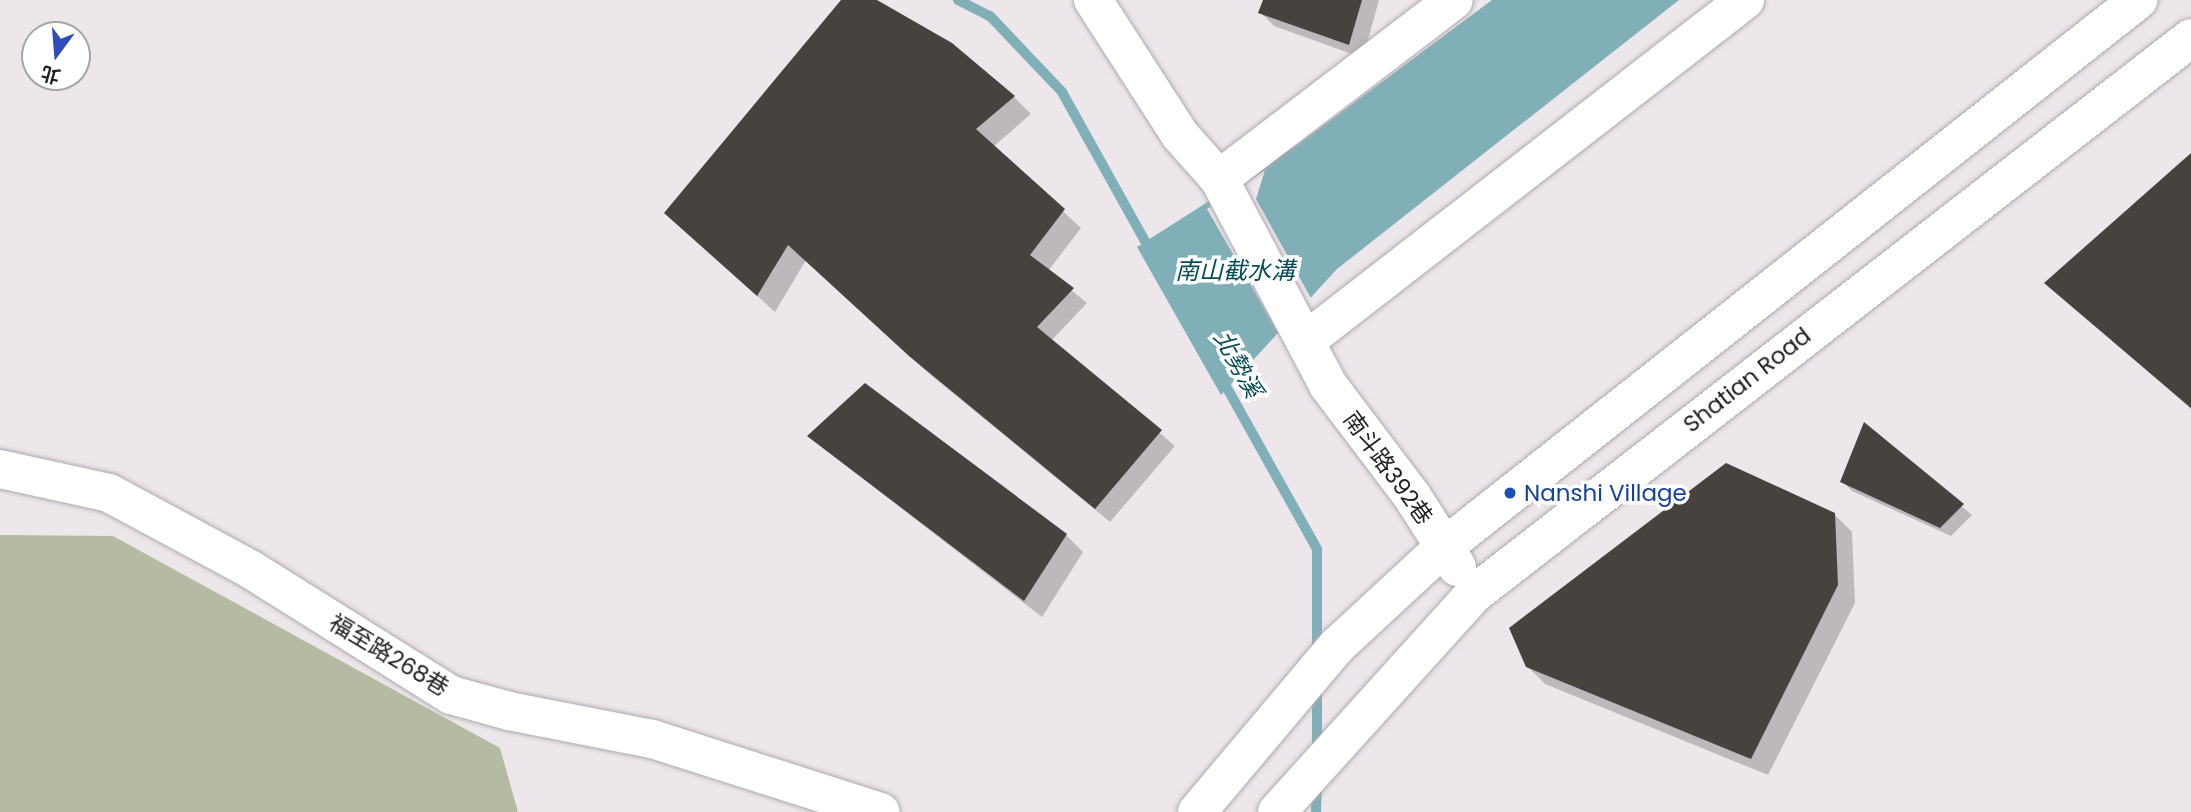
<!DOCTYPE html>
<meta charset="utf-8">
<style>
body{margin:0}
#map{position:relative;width:2191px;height:812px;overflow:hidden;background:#ede7ec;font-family:Poppins,"Noto Sans TC",sans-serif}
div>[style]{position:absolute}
.green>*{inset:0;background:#b5bba2}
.water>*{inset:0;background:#81afb7}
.pier>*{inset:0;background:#ede7ec}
.shadow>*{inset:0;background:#0003}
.stream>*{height:10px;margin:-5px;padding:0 5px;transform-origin:5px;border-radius:5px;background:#81afb7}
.building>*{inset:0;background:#48423f}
.roads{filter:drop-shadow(0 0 2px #afa9af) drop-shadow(0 0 2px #afa9af)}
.minor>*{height:38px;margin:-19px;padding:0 19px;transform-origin:19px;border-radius:19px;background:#fff}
.dots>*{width:19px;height:19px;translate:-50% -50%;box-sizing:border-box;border:4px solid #fff;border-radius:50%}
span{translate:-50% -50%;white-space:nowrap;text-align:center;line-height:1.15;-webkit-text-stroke:7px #fff;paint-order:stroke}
.street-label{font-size:23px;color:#222022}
.transit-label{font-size:23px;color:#164399}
.left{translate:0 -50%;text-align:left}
.water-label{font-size:24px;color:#044b55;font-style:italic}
.north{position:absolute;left:21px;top:21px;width:70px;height:70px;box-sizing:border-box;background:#fff;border:2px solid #a7a6a7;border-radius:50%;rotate:196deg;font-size:19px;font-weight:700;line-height:28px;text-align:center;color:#222022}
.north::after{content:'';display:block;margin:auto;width:24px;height:32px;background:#314cbd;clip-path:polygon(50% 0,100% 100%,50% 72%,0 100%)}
</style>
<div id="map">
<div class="green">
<i style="clip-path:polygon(0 535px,113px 536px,500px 748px,518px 812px,0 812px)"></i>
</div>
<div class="water">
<i style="clip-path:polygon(1492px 0,1679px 0,1337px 269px,1221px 395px,1137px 247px,1297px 145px)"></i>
</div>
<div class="pier">
<i style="clip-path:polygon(1265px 170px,1256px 199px,1312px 300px,1279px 334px,1207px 209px)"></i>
</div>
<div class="shadow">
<i style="clip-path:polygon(843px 0,873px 0,1014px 97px,1031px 114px,993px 147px,1081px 228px,1048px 271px,1087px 303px,1051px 341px,1175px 446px,1110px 522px,927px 372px,806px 260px,775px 312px,684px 230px)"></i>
<i style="clip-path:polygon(1265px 0,1379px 0,1363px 58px,1274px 26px,1260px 12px)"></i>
<i style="clip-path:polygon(2191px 155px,2191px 409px,2047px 283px)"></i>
<i style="clip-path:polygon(1865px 425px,1972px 515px,1951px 536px,1852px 491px,1842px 481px)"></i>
<i style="clip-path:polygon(809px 437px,1066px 535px,1083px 552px,1042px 617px)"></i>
<i style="clip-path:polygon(1834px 514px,1852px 532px,1855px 603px,1768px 775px,1545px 684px,1527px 666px)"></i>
</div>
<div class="stream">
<i style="left:958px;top:0;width:36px;rotate:27deg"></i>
<i style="left:990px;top:16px;width:105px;rotate:46.5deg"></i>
<i style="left:1062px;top:92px;width:183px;rotate:60.9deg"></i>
<i style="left:1222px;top:379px;width:195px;rotate:60.8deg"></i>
<i style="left:1317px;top:549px;width:104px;rotate:90deg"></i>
<i style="left:1317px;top:751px;width:65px;rotate:-90deg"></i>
<i style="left:1316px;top:812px;width:28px;rotate:-88deg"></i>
</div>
<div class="building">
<i style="clip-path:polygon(841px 0,877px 0,952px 43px,1015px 96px,976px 129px,1065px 209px,1030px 255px,1074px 288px,1037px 327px,1162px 430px,1095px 509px,909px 356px,788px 245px,757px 296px,664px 213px)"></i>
<i style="clip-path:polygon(1263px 0,1362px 0,1349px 45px,1258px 13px)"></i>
<i style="clip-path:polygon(2191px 153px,2191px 408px,2044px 283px)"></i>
<i style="clip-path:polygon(865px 383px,1067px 534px,1024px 601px,807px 436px)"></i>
<i style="clip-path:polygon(1864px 422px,1964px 504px,1940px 528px,1840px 482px)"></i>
<i style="clip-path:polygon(1726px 463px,1835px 513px,1838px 585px,1751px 759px,1526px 667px,1509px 628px)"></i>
</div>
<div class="roads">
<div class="minor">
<i style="left:1093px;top:0;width:161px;rotate:57.2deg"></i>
<i style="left:1180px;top:135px;width:59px;rotate:48.4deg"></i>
<i style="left:1219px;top:179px;width:233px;rotate:62.1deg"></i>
<i style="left:1328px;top:385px;width:139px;rotate:52.9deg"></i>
<i style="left:1412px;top:496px;width:84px;rotate:57.6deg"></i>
<i style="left:1219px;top:179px;width:295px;rotate:-37.3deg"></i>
<i style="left:1308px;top:339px;width:553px;rotate:-37.8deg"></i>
<i style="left:0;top:469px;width:112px;rotate:12.4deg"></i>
<i style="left:109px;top:493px;width:160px;rotate:28.3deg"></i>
<i style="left:250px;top:569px;width:237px;rotate:32.1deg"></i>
<i style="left:451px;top:695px;width:60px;rotate:15.4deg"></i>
<i style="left:509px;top:711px;width:146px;rotate:11.1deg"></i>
<i style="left:652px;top:739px;width:240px;rotate:17.7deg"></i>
<i style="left:1197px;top:812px;width:217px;rotate:-49.9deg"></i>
<i style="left:1337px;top:646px;width:146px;rotate:-42.8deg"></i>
<i style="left:1444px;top:547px;width:884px;rotate:-38.24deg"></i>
<i style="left:1277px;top:812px;width:294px;rotate:-47.9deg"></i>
<i style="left:1474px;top:594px;width:907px;rotate:-37.79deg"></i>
</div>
</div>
<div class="dots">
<i style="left:1510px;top:493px;background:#1a4fb4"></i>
</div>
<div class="street-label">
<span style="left:1747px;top:380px;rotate:-38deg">Shatian Road</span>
<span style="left:1388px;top:468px;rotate:54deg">南斗路392巷</span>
<span style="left:389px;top:655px;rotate:31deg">福至路268巷</span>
</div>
<div class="transit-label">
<span class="left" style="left:1524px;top:493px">Nanshi Village</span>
</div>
<div class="water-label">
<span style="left:1235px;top:271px">南山截水溝</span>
<span style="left:1238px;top:364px;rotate:61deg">北勢溪</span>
</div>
<div class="north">北</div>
</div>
